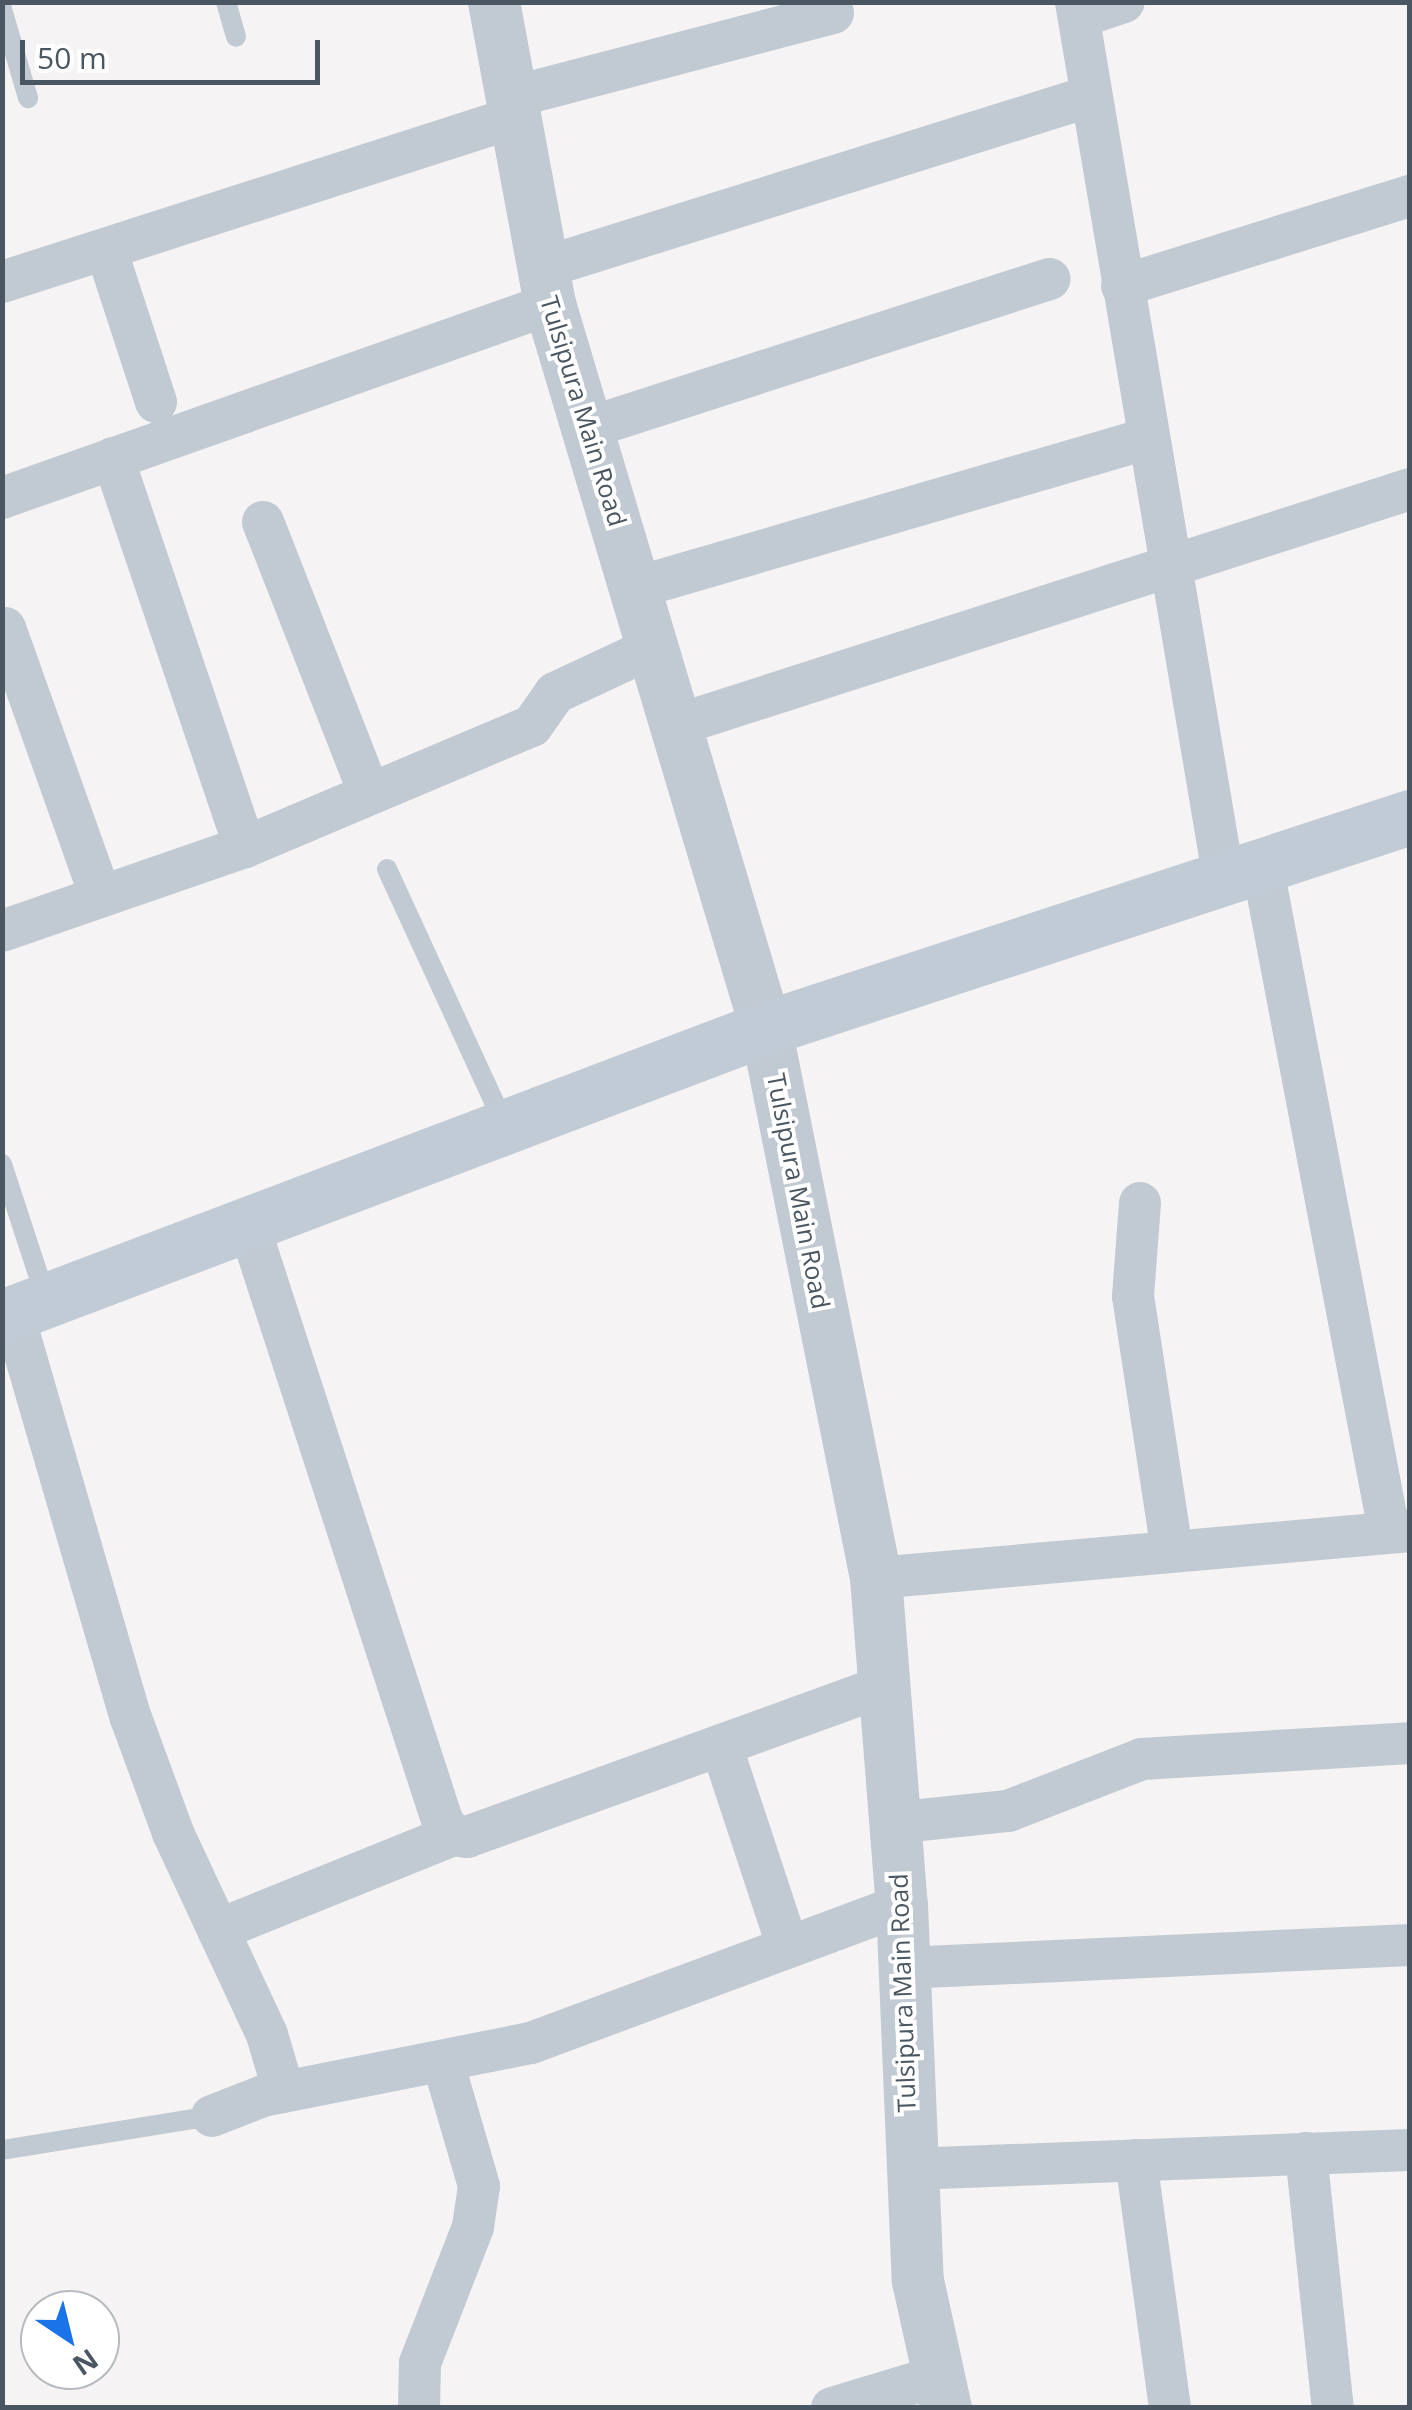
<!DOCTYPE html>
<style>
body{margin:0}
#map{position:relative;width:1412px;height:2410px;overflow:hidden;background:#f5f3f3;font-family:"Open Sans",sans-serif}
div>[style]{position:absolute}
.service>*{height:20px;margin:-10px;padding:0 10px;transform-origin:10px;border-radius:10px;background:#c1cad2}
.minor>*{height:42px;margin:-21px;padding:0 21px;transform-origin:21px;border-radius:21px;background:#c1cad2}
.tertiary>*{height:52px;margin:-26px;padding:0 26px;transform-origin:26px;border-radius:26px;background:#c1cad2}
.secondary>*{height:55px;margin:-27.5px;padding:0 27.5px;transform-origin:27.5px;border-radius:27.5px;background:#c1cbd6}
span{translate:-50% -50%;white-space:nowrap;text-align:center;line-height:1.15;-webkit-text-stroke:8px #fff;paint-order:stroke}
.street-label{font-size:25px;color:#4a5661}
.frame{position:absolute;inset:0;border:5px solid #4a5661;pointer-events:none}
.north{position:absolute;left:20px;top:2290px;width:100px;height:100px;box-sizing:border-box;background:#fff;border:2px solid #b7bbc0;border-radius:50%;rotate:145deg;font-size:28px;font-weight:700;line-height:40px;text-align:center;color:#4a5661}
.north::after{content:'';display:block;margin:auto;width:35px;height:45px;background:#1a73e8;clip-path:polygon(50% 0,100% 100%,50% 72%,0 100%)}
.scale{position:absolute;left:20px;top:40px;width:300px;height:45px;box-sizing:border-box;border:5px solid #4a5661;border-top:0;padding-left:12px;font-size:30px;line-height:35px;white-space:nowrap;color:#4a5661;-webkit-text-stroke:8px #fff;paint-order:stroke}
</style>
<div id="map">
<div class="service">
<i style="left:226px;top:2px;width:36px;rotate:74deg"></i>
<i style="left:2px;top:9px;width:93px;rotate:73.7deg"></i>
<i style="left:387px;top:869px;width:282px;rotate:65.3deg"></i>
<i style="left:2px;top:1164px;width:142px;rotate:71.9deg"></i>
<i style="left:2px;top:2150px;width:213px;rotate:-9.2deg"></i>
</div>
<div class="minor">
<i style="left:1076px;top:2px;width:884px;rotate:80.43deg"></i>
<i style="left:1079px;top:17px;width:47px;rotate:-18.4deg"></i>
<i style="left:509px;top:98px;width:335px;rotate:-14.7deg"></i>
<i style="left:106px;top:249px;width:161px;rotate:71.9deg"></i>
<i style="left:542px;top:268px;width:575px;rotate:-17.4deg"></i>
<i style="left:2px;top:282px;width:536px;rotate:-17.83deg"></i>
<i style="left:1122px;top:286px;width:302px;rotate:-17.4deg"></i>
<i style="left:588px;top:428px;width:485px;rotate:-17.9deg"></i>
<i style="left:113px;top:458px;width:411px;rotate:71.3deg"></i>
<i style="left:2px;top:498px;width:581px;rotate:-19.49deg"></i>
<i style="left:263px;top:522px;width:291px;rotate:68.6deg"></i>
<i style="left:638px;top:587px;width:532px;rotate:-16.26deg"></i>
<i style="left:5px;top:628px;width:283px;rotate:70.4deg"></i>
<i style="left:680px;top:724px;width:767px;rotate:-17.84deg"></i>
<i style="left:1262px;top:864px;width:679px;rotate:79.22deg"></i>
<i style="left:2px;top:931px;width:257px;rotate:-19.1deg"></i>
<i style="left:245px;top:847px;width:311px;rotate:-22.9deg"></i>
<i style="left:532px;top:726px;width:40px;rotate:-55.1deg"></i>
<i style="left:555px;top:693px;width:111px;rotate:-25deg"></i>
<i style="left:1140px;top:1203px;width:93px;rotate:94.3deg"></i>
<i style="left:1133px;top:1296px;width:258px;rotate:81.3deg"></i>
<i style="left:249px;top:1226px;width:628px;rotate:72deg"></i>
<i style="left:443px;top:1823px;width:16px;rotate:50deg"></i>
<i style="left:453px;top:1835px;width:14px;rotate:8deg"></i>
<i style="left:467px;top:1837px;width:447px;rotate:-19.9deg"></i>
<i style="left:13px;top:1313px;width:422px;rotate:73.8deg"></i>
<i style="left:131px;top:1718px;width:122px;rotate:69.9deg"></i>
<i style="left:173px;top:1833px;width:223px;rotate:65deg"></i>
<i style="left:267px;top:2035px;width:59px;rotate:73.4deg"></i>
<i style="left:876px;top:1578px;width:536px;rotate:-5.03deg"></i>
<i style="left:721px;top:1745px;width:213px;rotate:71.7deg"></i>
<i style="left:892px;top:1823px;width:117px;rotate:-5.9deg"></i>
<i style="left:1008px;top:1811px;width:144px;rotate:-21.2deg"></i>
<i style="left:1142px;top:1759px;width:268px;rotate:-3.4deg"></i>
<i style="left:218px;top:1930px;width:253px;rotate:-22deg"></i>
<i style="left:903px;top:1968px;width:508px;rotate:-2.6deg"></i>
<i style="left:212px;top:2116px;width:55px;rotate:-21.4deg"></i>
<i style="left:263px;top:2096px;width:273px;rotate:-11.2deg"></i>
<i style="left:531px;top:2043px;width:396px;rotate:-20.4deg"></i>
<i style="left:1306px;top:2153px;width:256px;rotate:84deg"></i>
<i style="left:1136px;top:2160px;width:250px;rotate:82.2deg"></i>
<i style="left:910px;top:2169px;width:500px;rotate:-2.18deg"></i>
<i style="left:419px;top:2408px;width:45px;rotate:-88.7deg"></i>
<i style="left:420px;top:2363px;width:146px;rotate:-68.7deg"></i>
<i style="left:473px;top:2227px;width:41px;rotate:-81.7deg"></i>
<i style="left:479px;top:2186px;width:129px;rotate:-106.2deg"></i>
<i style="left:832px;top:2408px;width:108px;rotate:-16.8deg"></i>
</div>
<div class="tertiary">
<i style="left:494px;top:2px;width:307px;rotate:79.5deg"></i>
<i style="left:550px;top:304px;width:756px;rotate:73.39deg"></i>
<i style="left:766px;top:1028px;width:561px;rotate:78.69deg"></i>
<i style="left:876px;top:1578px;width:328px;rotate:85.5deg"></i>
<i style="left:902px;top:1905px;width:376px;rotate:87.6deg"></i>
<i style="left:918px;top:2281px;width:130px;rotate:77.6deg"></i>
</div>
<div class="secondary">
<i style="left:2px;top:1317px;width:817px;rotate:-20.72deg"></i>
<i style="left:766px;top:1028px;width:678px;rotate:-18.14deg"></i>
</div>
<div class="street-label">
<span style="left:584px;top:411px;rotate:73deg">Tulsipura Main Road</span>
<span style="left:799px;top:1191px;rotate:79deg">Tulsipura Main Road</span>
<span style="left:902px;top:1993px;rotate:-92deg">Tulsipura Main Road</span>
</div>
<div class="frame"></div>
<div class="north">N</div>
<div class="scale">50 m</div>
</div>
